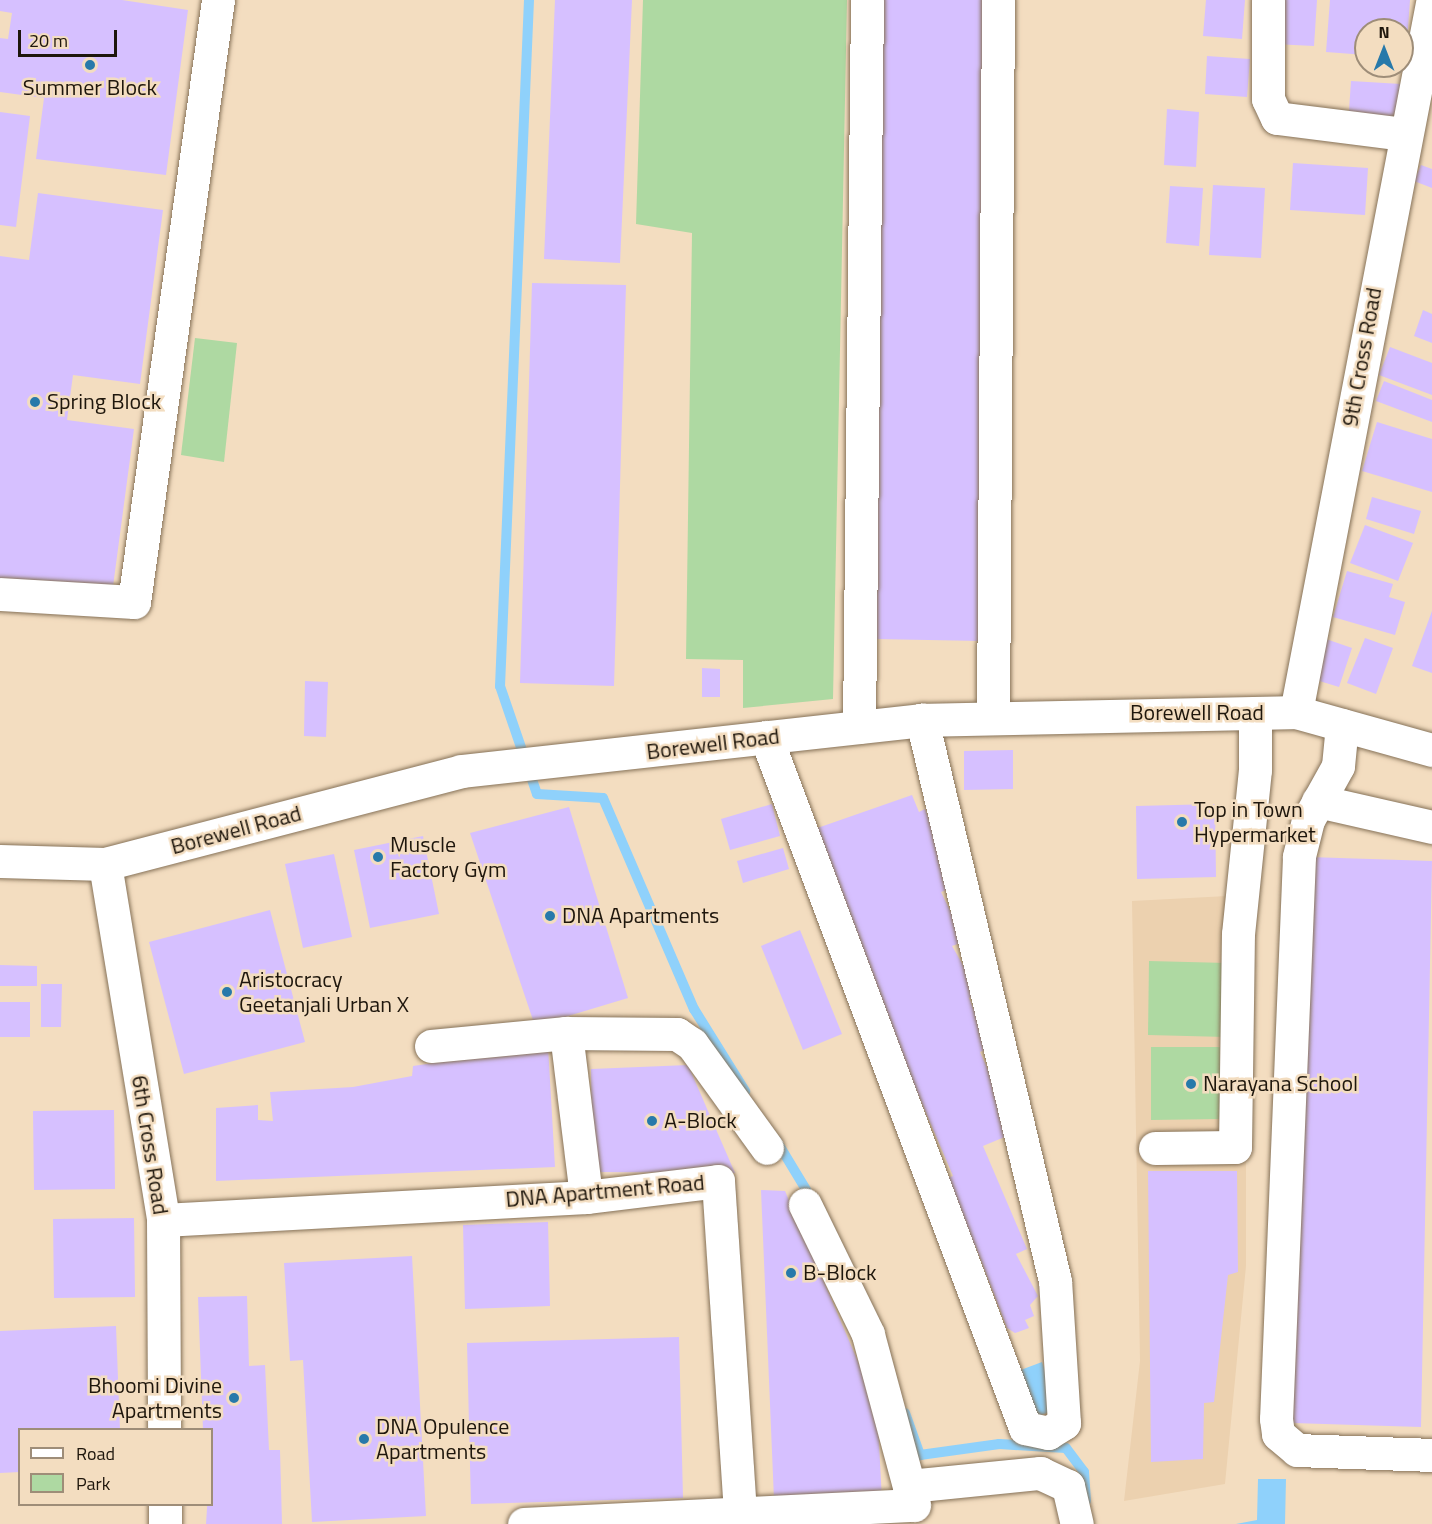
<!DOCTYPE html>
<style>
body{margin:0}
#map{position:relative;width:1432px;height:1524px;overflow:hidden;background:#f3ddc0;font-family:"Titillium Web",sans-serif}
div>[style]{position:absolute}
.built>*{inset:0;background:#ecd1af}
.green>*{inset:0;background:#aed9a2}
.water>*{inset:0;background:#8fd1fb}
.stream>*{height:10px;margin:-5px;padding:0 5px;transform-origin:5px;border-radius:5px;background:#8fd1fb}
.building>*{inset:0;background:#d6c0ff}
.roads{filter:drop-shadow(0 0 2px #867258) drop-shadow(0 0 2px #867258)}
.minor>*{height:33px;margin:-16.5px;padding:0 16.5px;transform-origin:16.5px;border-radius:16.5px;background:#fff}
.dots>*{width:16px;height:16px;translate:-50% -50%;box-sizing:border-box;border:3px solid #f3ddc0;border-radius:50%}
span{translate:-50% -50%;white-space:nowrap;text-align:center;line-height:1.15;-webkit-text-stroke:5px #f3ddc0;paint-order:stroke}
.poi-label{font-size:22px;color:#1e160c}
.left{translate:0 -50%;text-align:left}
.right{translate:-100% -50%;text-align:right}
.street-label{font-size:22px;color:#1e160c}
.legend{position:absolute;left:18px;top:1428px;width:195px;height:78px;box-sizing:border-box;background:#f3ddc0;border:2px solid #9e8d78;margin:0;padding:8px 10px;list-style:none;font-size:18px;color:#1e160c}
.legend li{display:flex;align-items:center;gap:12px;height:30px}
.legend b{width:30px;border:2px solid #9e8d78}
.north{position:absolute;left:1354px;top:18px;width:60px;height:60px;box-sizing:border-box;background:#f3ddc0;border:2px solid #9e8d78;border-radius:50%;rotate:0deg;font-size:16px;font-weight:700;line-height:24px;text-align:center;color:#1e160c}
.north::after{content:'';display:block;margin:auto;width:21px;height:27px;background:#2779aa;clip-path:polygon(50% 0,100% 100%,50% 72%,0 100%)}
.scale{position:absolute;left:18px;top:30px;width:99px;height:27px;box-sizing:border-box;border:3px solid #1e160c;border-top:0;padding-left:8px;font-size:18px;line-height:21px;white-space:nowrap;color:#1e160c;-webkit-text-stroke:4px #f3ddc0;paint-order:stroke}
</style>
<div id="map">
<div class="built">
<i style="clip-path:polygon(1246px 895px,1246px 1266px,1225px 1484px,1124px 1501px,1140px 1361px,1132px 901px)"></i>
</div>
<div class="green">
<i style="clip-path:polygon(643px 0,847px 0,833px 699px,743px 708px,743px 660px,686px 659px,692px 233px,636px 224px)"></i>
<i style="clip-path:polygon(195px 338px,237px 343px,224px 462px,181px 455px)"></i>
<i style="clip-path:polygon(1149px 961px,1227px 963px,1226px 1037px,1148px 1035px)"></i>
<i style="clip-path:polygon(1151px 1047px,1220px 1047px,1220px 1119px,1151px 1120px)"></i>
</div>
<div class="water">
<i style="clip-path:polygon(1042px 1362px,1058px 1409px,1030px 1419px,1013px 1373px)"></i>
<i style="clip-path:polygon(1258px 1479px,1286px 1479px,1285px 1524px,1236px 1524px,1257px 1520px)"></i>
</div>
<div class="stream">
<i style="left:529px;top:0;width:687px;rotate:92.42deg"></i>
<i style="left:500px;top:686px;width:114px;rotate:71.1deg"></i>
<i style="left:537px;top:794px;width:66px;rotate:3.5deg"></i>
<i style="left:603px;top:798px;width:230px;rotate:66.7deg"></i>
<i style="left:694px;top:1009px;width:97px;rotate:58.1deg"></i>
<i style="left:776px;top:1140px;width:71px;rotate:58.8deg"></i>
<i style="left:905px;top:1413px;width:45px;rotate:70.3deg"></i>
<i style="left:920px;top:1455px;width:80px;rotate:-7.9deg"></i>
<i style="left:999px;top:1444px;width:67px;rotate:3.4deg"></i>
<i style="left:1066px;top:1448px;width:30px;rotate:53deg"></i>
<i style="left:1084px;top:1472px;width:29px;rotate:86deg"></i>
</div>
<div class="building">
<i style="clip-path:polygon(0 0,122px 0,188px 10px,166px 175px,36px 159px,44px 98px,0 92px,0 38px,8px 39px,12px 13px,0 11px)"></i>
<i style="clip-path:polygon(555px 0,632px 0,620px 263px,544px 259px)"></i>
<i style="clip-path:polygon(881px 0,988px 0,982px 641px,874px 639px)"></i>
<i style="clip-path:polygon(1206px 0,1245px 0,1242px 39px,1203px 36px)"></i>
<i style="clip-path:polygon(1277px 0,1317px 0,1314px 46px,1274px 44px)"></i>
<i style="clip-path:polygon(1330px 0,1410px 0,1406px 57px,1402px 30px,1366px 30px,1366px 55px,1326px 52px)"></i>
<i style="clip-path:polygon(1207px 56px,1250px 59px,1247px 97px,1205px 94px)"></i>
<i style="clip-path:polygon(1351px 81px,1401px 84px,1398px 128px,1348px 125px)"></i>
<i style="clip-path:polygon(1167px 109px,1199px 112px,1196px 167px,1164px 165px)"></i>
<i style="clip-path:polygon(0 112px,30px 116px,16px 227px,0 225px)"></i>
<i style="clip-path:polygon(1293px 163px,1368px 168px,1365px 215px,1290px 210px)"></i>
<i style="clip-path:polygon(1421px 165px,1432px 169px,1432px 188px,1414px 181px)"></i>
<i style="clip-path:polygon(1213px 185px,1265px 188px,1261px 258px,1209px 255px)"></i>
<i style="clip-path:polygon(1170px 186px,1203px 188px,1199px 246px,1166px 243px)"></i>
<i style="clip-path:polygon(38px 193px,163px 210px,140px 384px,73px 375px,67px 420px,134px 429px,112px 594px,0 579px,0 256px,29px 260px)"></i>
<i style="clip-path:polygon(532px 283px,626px 285px,614px 686px,520px 683px)"></i>
<i style="clip-path:polygon(1423px 310px,1432px 314px,1432px 343px,1414px 336px)"></i>
<i style="clip-path:polygon(1390px 347px,1432px 363px,1432px 395px,1379px 375px)"></i>
<i style="clip-path:polygon(1384px 381px,1432px 400px,1432px 422px,1376px 401px)"></i>
<i style="clip-path:polygon(1377px 422px,1432px 439px,1432px 492px,1362px 471px)"></i>
<i style="clip-path:polygon(1372px 497px,1421px 511px,1414px 534px,1366px 519px)"></i>
<i style="clip-path:polygon(1365px 525px,1413px 543px,1398px 581px,1350px 563px)"></i>
<i style="clip-path:polygon(1347px 571px,1393px 584px,1389px 597px,1405px 602px,1395px 635px,1333px 617px)"></i>
<i style="clip-path:polygon(1432px 611px,1432px 673px,1412px 666px)"></i>
<i style="clip-path:polygon(1365px 638px,1393px 648px,1376px 694px,1347px 683px)"></i>
<i style="clip-path:polygon(1326px 639px,1352px 648px,1339px 687px,1313px 679px)"></i>
<i style="clip-path:polygon(702px 668px,720px 669px,720px 697px,702px 697px)"></i>
<i style="clip-path:polygon(305px 681px,328px 682px,326px 737px,304px 736px)"></i>
<i style="clip-path:polygon(1013px 750px,1013px 789px,964px 790px,964px 751px)"></i>
<i style="clip-path:polygon(912px 795px,919px 812px,925px 809px,956px 886px,941px 892px,965px 941px,952px 946px,979px 993px,969px 998px,990px 1048px,980px 1052px,1010px 1119px,1007px 1136px,983px 1146px,1027px 1249px,1016px 1254px,1038px 1296px,1030px 1305px,1034px 1316px,1025px 1320px,1029px 1328px,1015px 1333px,1007px 1328px,975px 1245px,967px 1248px,940px 1181px,953px 1176px,806px 832px)"></i>
<i style="clip-path:polygon(772px 804px,780px 836px,730px 850px,721px 819px)"></i>
<i style="clip-path:polygon(1215px 804px,1216px 877px,1137px 879px,1136px 806px)"></i>
<i style="clip-path:polygon(569px 807px,628px 998px,535px 1026px,470px 833px)"></i>
<i style="clip-path:polygon(423px 836px,439px 914px,370px 928px,354px 850px)"></i>
<i style="clip-path:polygon(783px 848px,789px 869px,743px 883px,737px 861px)"></i>
<i style="clip-path:polygon(334px 854px,352px 937px,303px 948px,285px 864px)"></i>
<i style="clip-path:polygon(1309px 857px,1432px 861px,1421px 1427px,1292px 1423px)"></i>
<i style="clip-path:polygon(270px 910px,305px 1042px,184px 1074px,149px 942px)"></i>
<i style="clip-path:polygon(800px 930px,842px 1034px,803px 1050px,761px 946px)"></i>
<i style="clip-path:polygon(0 965px,37px 966px,37px 986px,0 986px)"></i>
<i style="clip-path:polygon(41px 984px,62px 984px,61px 1027px,41px 1027px)"></i>
<i style="clip-path:polygon(0 1002px,30px 1002px,30px 1037px,0 1037px)"></i>
<i style="clip-path:polygon(548px 1046px,555px 1167px,216px 1181px,216px 1108px,258px 1105px,258px 1120px,273px 1121px,270px 1092px,353px 1087px,412px 1076px,413px 1066px)"></i>
<i style="clip-path:polygon(688px 1065px,735px 1173px,592px 1172px,591px 1069px)"></i>
<i style="clip-path:polygon(114px 1110px,115px 1189px,34px 1190px,33px 1111px)"></i>
<i style="clip-path:polygon(1148px 1171px,1237px 1171px,1238px 1272px,1228px 1275px,1214px 1402px,1204px 1403px,1203px 1459px,1151px 1462px)"></i>
<i style="clip-path:polygon(761px 1190px,785px 1191px,877px 1406px,882px 1500px,774px 1499px)"></i>
<i style="clip-path:polygon(134px 1218px,135px 1297px,54px 1298px,53px 1219px)"></i>
<i style="clip-path:polygon(548px 1222px,550px 1306px,465px 1309px,463px 1225px)"></i>
<i style="clip-path:polygon(412px 1256px,426px 1516px,312px 1522px,303px 1360px,290px 1361px,284px 1263px)"></i>
<i style="clip-path:polygon(247px 1296px,249px 1366px,265px 1365px,269px 1450px,280px 1450px,282px 1524px,206px 1524px,212px 1430px,203px 1430px,198px 1297px)"></i>
<i style="clip-path:polygon(116px 1326px,120px 1430px,20px 1430px,20px 1472px,0 1473px,0 1331px)"></i>
<i style="clip-path:polygon(679px 1337px,683px 1498px,471px 1504px,467px 1343px)"></i>
</div>
<div class="roads">
<div class="minor">
<i style="left:1268px;top:0;width:99px;rotate:90deg"></i>
<i style="left:1268px;top:99px;width:21px;rotate:65deg"></i>
<i style="left:1277px;top:118px;width:127px;rotate:7.2deg"></i>
<i style="left:0;top:594px;width:134px;rotate:3.4deg"></i>
<i style="left:134px;top:602px;width:608px;rotate:-82.06deg"></i>
<i style="left:1296px;top:712px;width:722px;rotate:-79.14deg"></i>
<i style="left:993px;top:717px;width:717px;rotate:-89.6deg"></i>
<i style="left:1342px;top:725px;width:41px;rotate:95.6deg"></i>
<i style="left:1338px;top:766px;width:62px;rotate:119.1deg"></i>
<i style="left:1308px;top:820px;width:38px;rotate:104deg"></i>
<i style="left:1299px;top:857px;width:562px;rotate:92.34deg"></i>
<i style="left:1276px;top:1419px;width:15px;rotate:82deg"></i>
<i style="left:1278px;top:1434px;width:25px;rotate:40deg"></i>
<i style="left:1297px;top:1450px;width:135px;rotate:2.1deg"></i>
<i style="left:859px;top:727px;width:727px;rotate:-89.37deg"></i>
<i style="left:766px;top:737px;width:738px;rotate:69.45deg"></i>
<i style="left:1025px;top:1428px;width:24px;rotate:12deg"></i>
<i style="left:1048px;top:1433px;width:19px;rotate:-32deg"></i>
<i style="left:1064px;top:1423px;width:142px;rotate:-93.6deg"></i>
<i style="left:1055px;top:1281px;width:577px;rotate:-103.34deg"></i>
<i style="left:1318px;top:801px;width:117px;rotate:12.8deg"></i>
<i style="left:0;top:861px;width:105px;rotate:1.6deg"></i>
<i style="left:105px;top:864px;width:368px;rotate:-14.6deg"></i>
<i style="left:461px;top:771px;width:464px;rotate:-6.3deg"></i>
<i style="left:922px;top:720px;width:374px;rotate:-1.2deg"></i>
<i style="left:1296px;top:712px;width:141px;rotate:15.6deg"></i>
<i style="left:105px;top:864px;width:361px;rotate:80.7deg"></i>
<i style="left:163px;top:1220px;width:210px;rotate:89.7deg"></i>
<i style="left:566px;top:1033px;width:165px;rotate:83deg"></i>
<i style="left:431px;top:1046px;width:136px;rotate:-5.5deg"></i>
<i style="left:566px;top:1033px;width:111px;rotate:0.5deg"></i>
<i style="left:677px;top:1034px;width:18px;rotate:34deg"></i>
<i style="left:692px;top:1044px;width:128px;rotate:54.2deg"></i>
<i style="left:1155px;top:1148px;width:80px;rotate:-0.7deg"></i>
<i style="left:1235px;top:1147px;width:213px;rotate:-89.2deg"></i>
<i style="left:1238px;top:934px;width:165px;rotate:-84.1deg"></i>
<i style="left:1255px;top:770px;width:57px;rotate:-90deg"></i>
<i style="left:163px;top:1220px;width:424px;rotate:-3.1deg"></i>
<i style="left:586px;top:1197px;width:133px;rotate:-6.9deg"></i>
<i style="left:718px;top:1181px;width:330px;rotate:86.2deg"></i>
<i style="left:909px;top:1486px;width:132px;rotate:-5.7deg"></i>
<i style="left:1040px;top:1473px;width:31px;rotate:25deg"></i>
<i style="left:1068px;top:1486px;width:39px;rotate:77deg"></i>
<i style="left:165px;top:1504px;width:20px;rotate:90deg"></i>
<i style="left:524px;top:1524px;width:390px;rotate:-2.8deg"></i>
<i style="left:914px;top:1505px;width:177px;rotate:-105.1deg"></i>
<i style="left:868px;top:1334px;width:144px;rotate:-116deg"></i>
</div>
</div>
<div class="dots">
<i style="left:90px;top:65px;background:#2779aa"></i>
<i style="left:35px;top:402px;background:#2779aa"></i>
<i style="left:1182px;top:822px;background:#2779aa"></i>
<i style="left:378px;top:857px;background:#2779aa"></i>
<i style="left:550px;top:916px;background:#2779aa"></i>
<i style="left:227px;top:992px;background:#2779aa"></i>
<i style="left:1191px;top:1084px;background:#2779aa"></i>
<i style="left:652px;top:1121px;background:#2779aa"></i>
<i style="left:791px;top:1273px;background:#2779aa"></i>
<i style="left:234px;top:1398px;background:#2779aa"></i>
<i style="left:364px;top:1439px;background:#2779aa"></i>
</div>
<div class="poi-label">
<span style="left:90px;top:88px">Summer Block</span>
<span class="left" style="left:47px;top:402px">Spring Block</span>
<span class="left" style="left:1194px;top:822px">Top in Town<br>Hypermarket</span>
<span class="left" style="left:390px;top:857px">Muscle<br>Factory Gym</span>
<span class="left" style="left:562px;top:916px">DNA Apartments</span>
<span class="left" style="left:239px;top:992px">Aristocracy<br>Geetanjali Urban X</span>
<span class="left" style="left:1203px;top:1084px">Narayana School</span>
<span class="left" style="left:664px;top:1121px">A-Block</span>
<span class="left" style="left:803px;top:1273px">B-Block</span>
<span class="right" style="left:222px;top:1398px">Bhoomi Divine<br>Apartments</span>
<span class="left" style="left:376px;top:1439px">DNA Opulence<br>Apartments</span>
</div>
<div class="street-label">
<span style="left:1362px;top:357px;rotate:-80deg">9th Cross Road</span>
<span style="left:1197px;top:713px">Borewell Road</span>
<span style="left:713px;top:744px;rotate:-7deg">Borewell Road</span>
<span style="left:236px;top:830px;rotate:-15deg">Borewell Road</span>
<span style="left:150px;top:1145px;rotate:81deg">6th Cross Road</span>
<span style="left:605px;top:1191px;rotate:-5deg">DNA Apartment Road</span>
</div>
<ul class="legend">
<li><b style="height:8px;background:#fff"></b>Road</li>
<li><b style="height:16px;background:#aed9a2"></b>Park</li>
</ul>
<div class="north">N</div>
<div class="scale">20 m</div>
</div>
